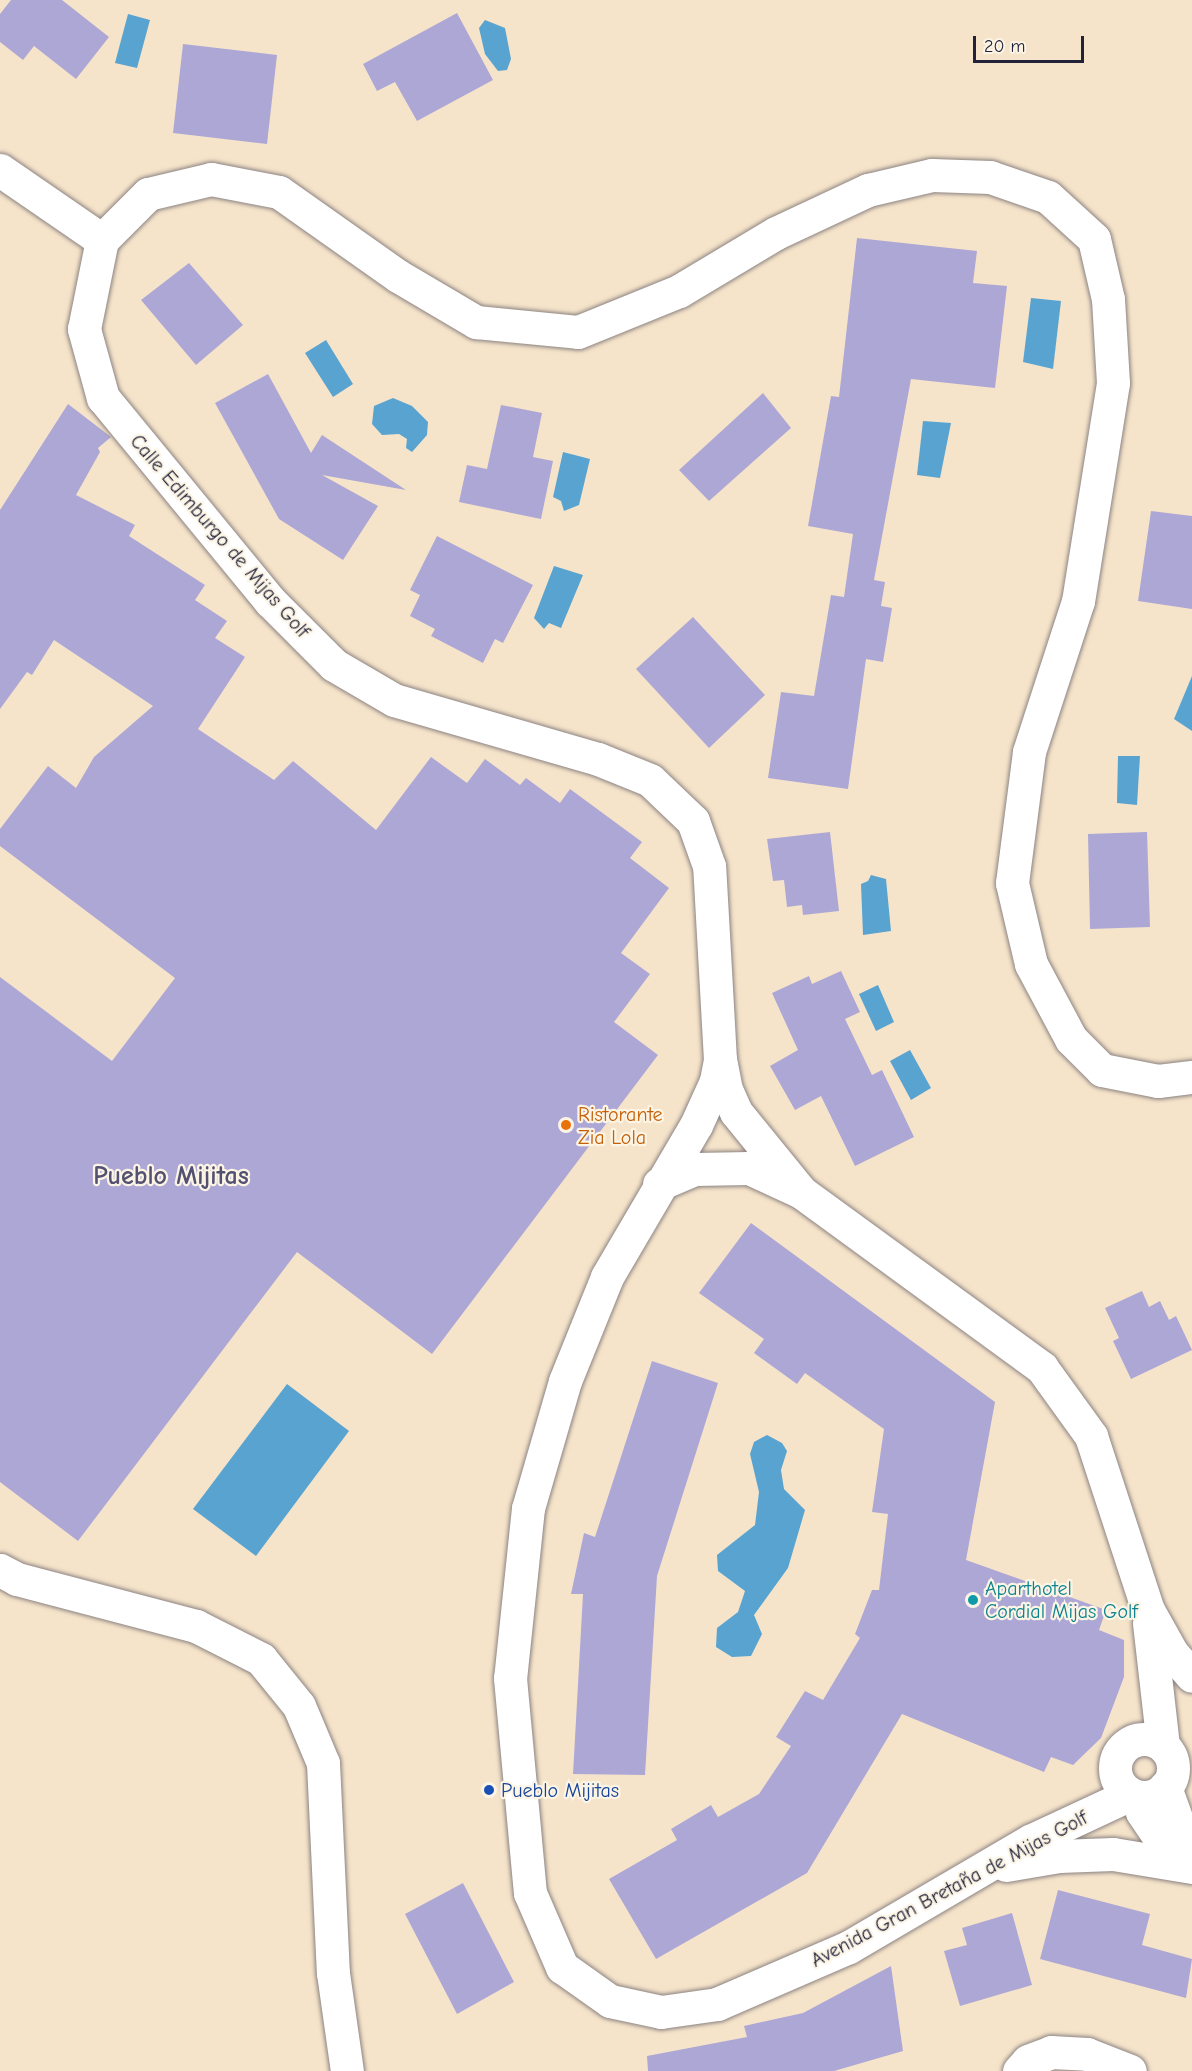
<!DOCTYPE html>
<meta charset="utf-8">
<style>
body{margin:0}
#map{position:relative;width:1192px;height:2071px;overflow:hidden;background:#f6e4ca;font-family:"Comic Neue",sans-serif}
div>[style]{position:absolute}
.water>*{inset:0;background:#58a3d0}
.building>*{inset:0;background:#ada7d6}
.roads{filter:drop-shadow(0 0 2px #8c8382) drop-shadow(0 0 2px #8c8382)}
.minor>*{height:33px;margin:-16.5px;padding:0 16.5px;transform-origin:16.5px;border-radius:16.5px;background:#fff}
.minor>.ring{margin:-16.5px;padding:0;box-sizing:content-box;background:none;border:33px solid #fff;border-radius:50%}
.dots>*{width:16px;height:16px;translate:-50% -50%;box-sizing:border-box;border:3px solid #fcf5e5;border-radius:50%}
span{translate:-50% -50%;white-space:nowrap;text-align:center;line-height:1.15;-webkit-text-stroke:4.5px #fcf5e5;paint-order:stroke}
.street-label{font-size:20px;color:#22223b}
.food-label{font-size:20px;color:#c56008}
.left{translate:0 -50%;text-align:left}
.culture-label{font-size:20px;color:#0d838f}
.transit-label{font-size:20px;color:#164399}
.district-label{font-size:26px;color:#535171;font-weight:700}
.scale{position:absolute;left:973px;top:36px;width:111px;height:27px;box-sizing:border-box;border:3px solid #22223b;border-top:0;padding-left:8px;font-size:18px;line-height:21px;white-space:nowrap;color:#22223b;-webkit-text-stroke:4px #fcf5e5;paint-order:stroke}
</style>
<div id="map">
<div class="water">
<i style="clip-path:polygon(128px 14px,150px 20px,137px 68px,115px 63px)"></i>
<i style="clip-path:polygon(485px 20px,505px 28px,511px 59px,507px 70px,498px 71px,485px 54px,479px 28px)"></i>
<i style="clip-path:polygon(1031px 298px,1061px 301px,1053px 369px,1023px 362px)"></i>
<i style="clip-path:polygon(326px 340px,353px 384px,333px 397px,305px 353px)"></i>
<i style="clip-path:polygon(393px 398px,412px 406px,428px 422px,427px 435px,412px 452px,406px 448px,407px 439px,399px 434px,382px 435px,372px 424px,374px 406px)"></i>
<i style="clip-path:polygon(923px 421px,951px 423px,940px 478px,917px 475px)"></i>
<i style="clip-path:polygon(563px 452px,590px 459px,579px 505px,564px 511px,561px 501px,553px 497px)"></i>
<i style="clip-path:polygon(554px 566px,583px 575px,561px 628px,549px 623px,544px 629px,534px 618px)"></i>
<i style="clip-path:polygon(1192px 676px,1192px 731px,1174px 719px)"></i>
<i style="clip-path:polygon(1118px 756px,1140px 756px,1137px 805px,1117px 803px)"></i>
<i style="clip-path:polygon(871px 875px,886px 879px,891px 931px,863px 935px,861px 884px,868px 881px)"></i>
<i style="clip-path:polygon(878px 985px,894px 1022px,876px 1031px,859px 994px)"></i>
<i style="clip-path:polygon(910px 1050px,931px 1088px,911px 1100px,890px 1061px)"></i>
<i style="clip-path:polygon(287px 1384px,349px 1431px,256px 1556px,193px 1509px)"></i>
<i style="clip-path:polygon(767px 1435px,782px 1443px,787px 1451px,781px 1470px,784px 1489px,805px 1510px,788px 1568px,754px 1615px,762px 1634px,751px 1656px,732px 1657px,716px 1647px,717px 1628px,738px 1612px,745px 1591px,718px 1571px,717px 1555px,755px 1525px,759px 1492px,750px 1454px,754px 1442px)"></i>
</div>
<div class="building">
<i style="clip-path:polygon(11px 0,62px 0,109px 37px,76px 79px,34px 46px,23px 60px,0 42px,0 14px)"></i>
<i style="clip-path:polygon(457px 13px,493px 80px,417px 121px,395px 82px,377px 91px,363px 64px)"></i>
<i style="clip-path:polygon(183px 44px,277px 55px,267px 144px,173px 133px)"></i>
<i style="clip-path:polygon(857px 238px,977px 251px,973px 283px,1007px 286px,995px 388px,911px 379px,874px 580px,885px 582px,881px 606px,892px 608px,883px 662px,866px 659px,848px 789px,768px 778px,781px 692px,814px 696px,831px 595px,844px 597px,853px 534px,808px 526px,831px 396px,839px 397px)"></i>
<i style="clip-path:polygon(189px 263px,243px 325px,196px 365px,141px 300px)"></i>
<i style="clip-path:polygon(268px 374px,311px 453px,322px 435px,406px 490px,322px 475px,378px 506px,343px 560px,279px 519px,215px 403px)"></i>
<i style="clip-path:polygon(763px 393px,791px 428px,709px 501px,679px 470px)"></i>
<i style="clip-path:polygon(68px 404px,111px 437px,98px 448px,100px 452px,76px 495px,135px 525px,129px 536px,205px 585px,195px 600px,227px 621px,215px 638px,245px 657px,198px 729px,274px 780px,293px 761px,376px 830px,431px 757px,467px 783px,485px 759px,520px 785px,526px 778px,560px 803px,570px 789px,642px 842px,630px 858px,669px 888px,621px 953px,650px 974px,614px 1022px,658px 1055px,432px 1354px,297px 1252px,78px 1541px,0 1482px,0 977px,112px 1061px,175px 978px,0 846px,0 829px,48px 766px,76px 788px,94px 757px,153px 706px,54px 640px,32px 675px,27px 672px,0 709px,0 510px)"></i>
<i style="clip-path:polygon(501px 405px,542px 413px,533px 457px,553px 461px,541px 519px,459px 502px,467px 465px,487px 469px)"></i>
<i style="clip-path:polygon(1151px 511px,1192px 516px,1192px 609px,1138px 601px)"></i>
<i style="clip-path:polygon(437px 536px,533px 585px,503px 643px,495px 639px,483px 663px,431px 636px,435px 629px,410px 616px,420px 595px,410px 590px)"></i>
<i style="clip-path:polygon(693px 617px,765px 695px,709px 748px,636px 669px)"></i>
<i style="clip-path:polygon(830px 832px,839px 911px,803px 915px,802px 905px,787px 907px,784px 880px,773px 881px,767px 839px)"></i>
<i style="clip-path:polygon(1147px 832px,1150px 927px,1090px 929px,1088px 834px)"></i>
<i style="clip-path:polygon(841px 971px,860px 1012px,845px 1019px,872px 1075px,882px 1070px,914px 1137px,855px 1166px,821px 1096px,795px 1110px,770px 1066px,798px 1050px,772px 993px,809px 976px,812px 984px)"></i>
<i style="clip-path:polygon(751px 1223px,995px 1402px,966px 1560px,1106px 1610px,1099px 1630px,1124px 1640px,1124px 1677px,1101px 1738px,1073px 1765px,1051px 1757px,1044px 1772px,902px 1714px,807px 1873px,656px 1959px,609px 1879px,677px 1840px,671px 1829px,711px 1805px,718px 1817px,759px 1794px,791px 1746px,776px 1737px,805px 1691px,823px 1700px,860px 1638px,855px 1634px,872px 1590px,879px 1590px,888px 1514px,872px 1512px,884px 1429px,805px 1373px,797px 1384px,754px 1353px,764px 1339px,699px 1293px)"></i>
<i style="clip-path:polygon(1142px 1291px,1149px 1307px,1160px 1301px,1169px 1320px,1176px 1316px,1192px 1350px,1131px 1379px,1113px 1341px,1119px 1338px,1105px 1308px)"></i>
<i style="clip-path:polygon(652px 1361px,718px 1383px,657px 1576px,645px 1775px,573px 1774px,583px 1594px,571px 1594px,584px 1533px,595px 1537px)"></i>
<i style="clip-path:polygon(463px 1883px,514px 1982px,457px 2014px,405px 1914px)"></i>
<i style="clip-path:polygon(1058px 1890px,1150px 1914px,1142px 1945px,1192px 1959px,1186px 1998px,1040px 1959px)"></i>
<i style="clip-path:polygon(1012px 1913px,1032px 1985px,960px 2006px,944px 1951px,967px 1945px,962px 1928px)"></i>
<i style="clip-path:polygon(891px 1966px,903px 2051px,834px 2071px,648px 2071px,647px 2056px,747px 2037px,744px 2026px,803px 2013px)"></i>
</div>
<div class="roads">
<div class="minor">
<i style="left:0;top:170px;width:124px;rotate:34.5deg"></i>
<i style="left:720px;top:1060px;width:194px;rotate:-93.2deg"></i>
<i style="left:709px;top:866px;width:48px;rotate:-109.6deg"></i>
<i style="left:693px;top:821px;width:59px;rotate:-136.4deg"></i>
<i style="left:650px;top:780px;width:56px;rotate:-158deg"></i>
<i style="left:598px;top:759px;width:212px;rotate:-163.9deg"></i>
<i style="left:394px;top:700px;width:69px;rotate:-149.7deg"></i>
<i style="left:334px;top:665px;width:91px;rotate:-135deg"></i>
<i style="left:270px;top:601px;width:263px;rotate:-129.4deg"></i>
<i style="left:103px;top:398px;width:72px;rotate:-105.4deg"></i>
<i style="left:84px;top:329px;width:91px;rotate:-78.6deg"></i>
<i style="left:102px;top:240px;width:65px;rotate:-45deg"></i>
<i style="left:148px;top:194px;width:65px;rotate:-13.4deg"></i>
<i style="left:211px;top:179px;width:69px;rotate:10.8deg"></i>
<i style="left:279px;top:192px;width:146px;rotate:35.2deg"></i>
<i style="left:398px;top:276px;width:91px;rotate:30.5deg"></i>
<i style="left:476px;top:322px;width:102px;rotate:5.6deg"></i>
<i style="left:578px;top:332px;width:109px;rotate:-22.1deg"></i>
<i style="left:679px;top:291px;width:113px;rotate:-30.9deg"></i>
<i style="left:776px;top:233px;width:102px;rotate:-25.1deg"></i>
<i style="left:868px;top:190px;width:66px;rotate:-13.2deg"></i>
<i style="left:932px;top:175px;width:58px;rotate:2deg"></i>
<i style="left:990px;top:177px;width:61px;rotate:19deg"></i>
<i style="left:1048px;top:197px;width:62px;rotate:42.4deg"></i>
<i style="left:1094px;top:239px;width:62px;rotate:76.9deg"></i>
<i style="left:1108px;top:299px;width:84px;rotate:86.6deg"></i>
<i style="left:1113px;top:383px;width:221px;rotate:99.1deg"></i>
<i style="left:1078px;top:601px;width:159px;rotate:108deg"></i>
<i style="left:1029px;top:752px;width:132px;rotate:97.4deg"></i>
<i style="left:1012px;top:883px;width:83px;rotate:76.8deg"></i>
<i style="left:1031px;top:964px;width:85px;rotate:61.9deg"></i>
<i style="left:1071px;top:1039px;width:44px;rotate:45deg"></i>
<i style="left:1102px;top:1070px;width:57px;rotate:11.1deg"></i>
<i style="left:1158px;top:1081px;width:34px;rotate:-7deg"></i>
<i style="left:659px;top:1184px;width:39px;rotate:-23deg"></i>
<i style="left:695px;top:1169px;width:54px;rotate:-1.1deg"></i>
<i style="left:749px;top:1168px;width:57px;rotate:24.8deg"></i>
<i style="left:801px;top:1192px;width:298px;rotate:36.1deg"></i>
<i style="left:1042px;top:1368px;width:84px;rotate:54.2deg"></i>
<i style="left:1091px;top:1436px;width:183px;rotate:71.9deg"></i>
<i style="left:1148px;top:1610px;width:49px;rotate:60.8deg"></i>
<i style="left:1172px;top:1653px;width:30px;rotate:49deg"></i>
<i style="left:801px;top:1192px;width:103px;rotate:-129.1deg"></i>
<i style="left:736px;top:1112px;width:24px;rotate:-114deg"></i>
<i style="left:726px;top:1090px;width:31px;rotate:-101deg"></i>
<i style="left:720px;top:1060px;width:21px;rotate:101deg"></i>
<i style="left:716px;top:1081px;width:48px;rotate:114.4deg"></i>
<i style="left:696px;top:1125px;width:176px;rotate:120.4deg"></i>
<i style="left:607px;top:1277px;width:112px;rotate:112deg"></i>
<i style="left:565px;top:1381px;width:132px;rotate:106.2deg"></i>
<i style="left:528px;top:1508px;width:171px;rotate:96deg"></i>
<i style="left:510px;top:1678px;width:216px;rotate:84.7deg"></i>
<i style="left:530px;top:1893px;width:81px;rotate:66.6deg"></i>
<i style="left:562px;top:1967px;width:59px;rotate:35.3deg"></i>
<i style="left:610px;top:2001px;width:52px;rotate:12.2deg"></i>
<i style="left:661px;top:2012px;width:57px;rotate:-8.1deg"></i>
<i style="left:717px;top:2004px;width:144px;rotate:-23.4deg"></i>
<i style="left:849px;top:1947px;width:210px;rotate:-30.4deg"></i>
<i style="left:1030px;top:1841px;width:111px;rotate:-25deg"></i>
<i style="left:0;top:1570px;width:19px;rotate:28deg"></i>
<i style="left:17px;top:1579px;width:185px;rotate:14.7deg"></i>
<i style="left:196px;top:1626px;width:73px;rotate:26.9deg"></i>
<i style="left:261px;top:1659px;width:60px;rotate:51deg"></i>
<i style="left:299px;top:1706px;width:62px;rotate:67.2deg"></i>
<i style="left:323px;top:1763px;width:210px;rotate:87.3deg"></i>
<i style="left:333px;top:1973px;width:99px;rotate:81.9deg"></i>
<i style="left:1149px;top:1623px;width:124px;rotate:83.5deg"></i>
<i class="ring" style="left:1115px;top:1739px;width:25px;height:25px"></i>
<i style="left:1165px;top:1787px;width:45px;rotate:70.3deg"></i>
<i style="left:1180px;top:1829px;width:22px;rotate:56deg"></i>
<i style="left:1141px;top:1797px;width:15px;rotate:86deg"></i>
<i style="left:1142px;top:1812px;width:36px;rotate:56deg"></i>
<i style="left:1162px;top:1842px;width:34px;rotate:30deg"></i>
<i style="left:1006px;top:1865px;width:54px;rotate:-9.6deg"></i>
<i style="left:1059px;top:1856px;width:54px;rotate:-2.1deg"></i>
<i style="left:1113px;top:1854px;width:80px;rotate:9.3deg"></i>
<i style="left:1019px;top:2071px;width:13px;rotate:-48deg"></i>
<i style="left:1028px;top:2061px;width:25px;rotate:-21deg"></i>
<i style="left:1051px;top:2052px;width:36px;rotate:3deg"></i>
<i style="left:1087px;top:2054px;width:46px;rotate:21.6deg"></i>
</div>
</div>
<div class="dots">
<i style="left:566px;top:1125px;background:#e8710a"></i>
<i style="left:973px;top:1600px;background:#0f9aa8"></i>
<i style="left:489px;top:1790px;background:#1a4fb4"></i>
</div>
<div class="street-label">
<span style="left:220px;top:536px;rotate:49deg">Calle Edimburgo de Mijas Golf</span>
<span style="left:949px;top:1889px;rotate:-28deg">Avenida Gran Bretaña de Mijas Golf</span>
</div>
<div class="food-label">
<span class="left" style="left:578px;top:1126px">Ristorante<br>Zia Lola</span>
</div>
<div class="culture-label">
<span class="left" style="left:985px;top:1600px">Aparthotel<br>Cordial Mijas Golf</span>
</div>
<div class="transit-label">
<span class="left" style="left:501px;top:1790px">Pueblo Mijitas</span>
</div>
<div class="district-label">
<span style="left:171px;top:1177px">Pueblo Mijitas</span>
</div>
<div class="scale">20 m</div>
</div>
